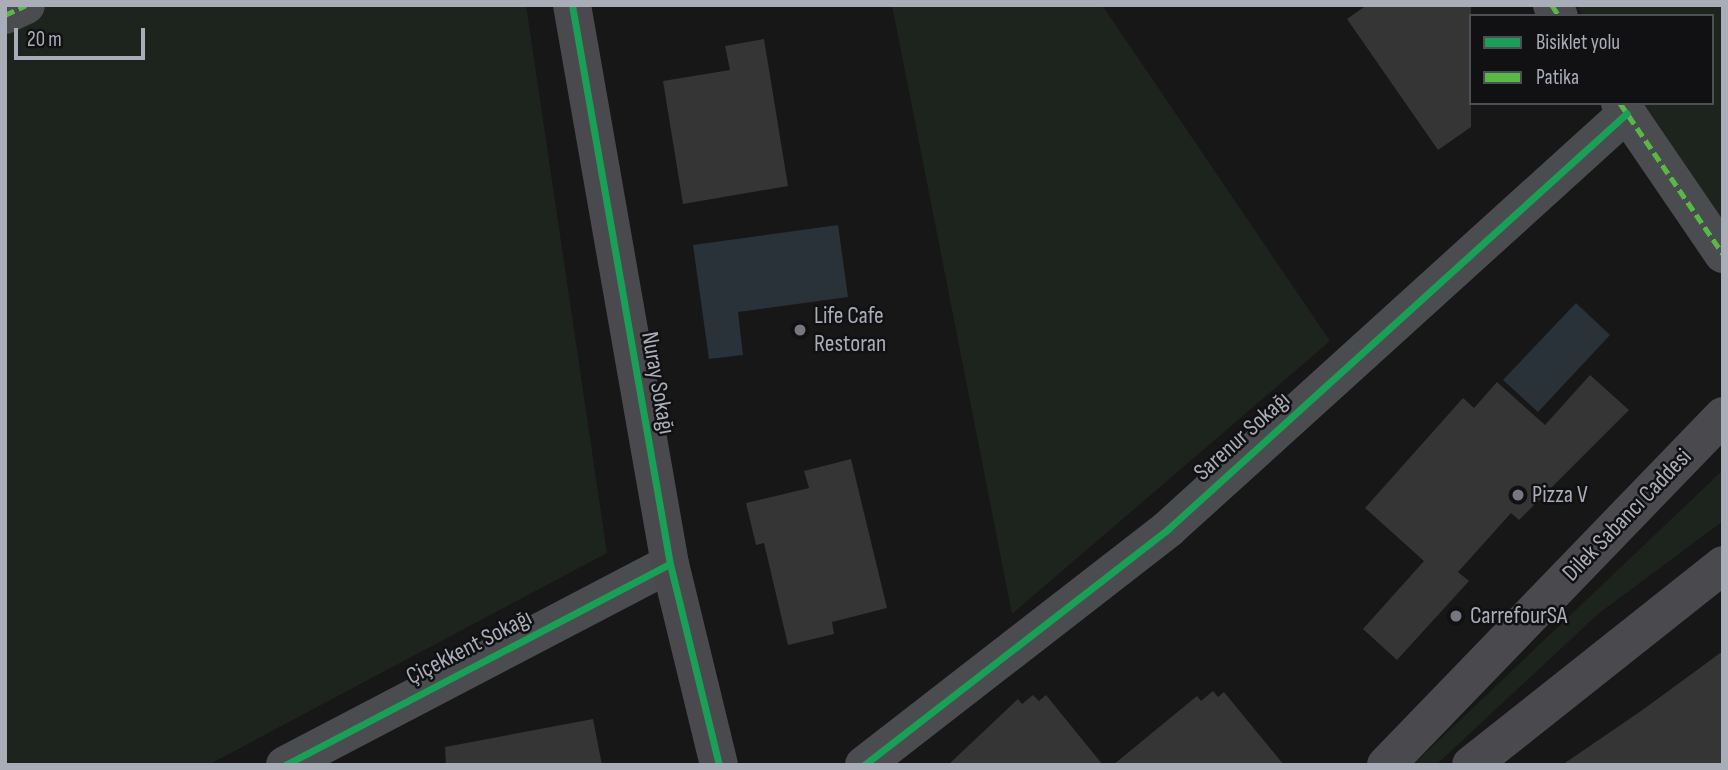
<!DOCTYPE html>
<meta charset="utf-8">
<style>
body{margin:0}
#map{position:relative;width:1728px;height:770px;overflow:hidden;background:#171717;font-family:"Sofia Sans Condensed",sans-serif}
div>[style]{position:absolute}
.green>*{inset:0;background:#1d241e}
.water>*{inset:0;background:#2a3239}
.building>*{inset:0;background:#353536}
.street>*{height:38px;margin:-19px;padding:0 19px;transform-origin:19px;border-radius:19px;background:#4b4c50}
.secondary>*{height:38px;margin:-19px;padding:0 19px;transform-origin:19px;border-radius:19px;background:#4a4a4e}
.quiet>*{height:5px;margin-top:-2.5px;transform-origin:0;background:repeating-linear-gradient(90deg,#58b947 0 10px,transparent 0 15px)}
.cycleway>*{height:7px;margin:-3.5px;padding:0 3.5px;transform-origin:3.5px;border-radius:3.5px;background:#1a9f57}
.dots>*{width:19px;height:19px;translate:-50% -50%;box-sizing:border-box;border:4px solid #111113;border-radius:50%}
span{translate:-50% -50%;white-space:nowrap;text-align:center;line-height:1.15;-webkit-text-stroke:5px #111113;paint-order:stroke}
.poi-label{font-size:24px;color:#a8adb8}
.left{translate:0 -50%;text-align:left}
.street-label{font-size:24px;color:#a8adb8}
.frame{position:absolute;inset:0;border:7px solid #a8adb8;pointer-events:none}
.legend{position:absolute;left:1469px;top:14px;width:245px;height:91px;box-sizing:border-box;background:#111113;border:2px solid #4d4f55;margin:0;padding:9px 12px;list-style:none;font-size:21px;color:#a8adb8}
.legend li{display:flex;align-items:center;gap:14px;height:35px}
.legend b{width:35px;border:2px solid #4d4f55}
.scale{position:absolute;left:14px;top:28px;width:131px;height:32px;box-sizing:border-box;border:4px solid #a8adb8;border-top:0;padding-left:9px;font-size:21px;line-height:24px;white-space:nowrap;color:#a8adb8;-webkit-text-stroke:5px #111113;paint-order:stroke}
</style>
<div id="map">
<div class="green">
<i style="clip-path:polygon(39px 5px,526px 5px,607px 553px,208px 765px,5px 765px,5px 23px)"></i>
<i style="clip-path:polygon(892px 5px,1102px 5px,1330px 341px,1012px 614px)"></i>
<i style="clip-path:polygon(1576px 5px,1723px 5px,1723px 227px,1641px 103px,1712px 103px,1712px 16px,1583px 16px)"></i>
<i style="clip-path:polygon(1723px 470px,1723px 521px,1598px 614px,1436px 765px,1413px 765px)"></i>
</div>
<div class="water">
<i style="clip-path:polygon(838px 225px,848px 297px,738px 312px,743px 355px,709px 359px,693px 245px)"></i>
<i style="clip-path:polygon(1576px 303px,1610px 335px,1538px 412px,1503px 380px)"></i>
</div>
<div class="building">
<i style="clip-path:polygon(1367px 5px,1471px 5px,1471px 127px,1438px 150px,1347px 19px)"></i>
<i style="clip-path:polygon(764px 39px,788px 186px,683px 204px,663px 81px,730px 70px,725px 46px)"></i>
<i style="clip-path:polygon(1590px 375px,1629px 410px,1519px 520px,1511px 513px,1458px 572px,1469px 581px,1397px 660px,1363px 629px,1424px 561px,1365px 508px,1463px 398px,1474px 408px,1497px 382px,1545px 425px)"></i>
<i style="clip-path:polygon(851px 459px,887px 608px,832px 622px,834px 634px,788px 645px,764px 543px,756px 545px,746px 503px,809px 488px,804px 471px)"></i>
<i style="clip-path:polygon(1723px 651px,1723px 765px,1562px 765px,1641px 711px)"></i>
<i style="clip-path:polygon(1213px 691px,1218px 697px,1224px 692px,1284px 765px,1113px 765px,1197px 696px,1201px 701px)"></i>
<i style="clip-path:polygon(1033px 695px,1039px 701px,1046px 695px,1103px 765px,948px 765px,1018px 699px,1022px 704px)"></i>
<i style="clip-path:polygon(593px 719px,602px 765px,446px 765px,445px 747px)"></i>
</div>
<div class="street">
<i style="left:1552px;top:5px;width:13px;rotate:58deg"></i>
<i style="left:5px;top:15px;width:23px;rotate:-25deg"></i>
<i style="left:1620px;top:103px;width:183px;rotate:55.7deg"></i>
<i style="left:285px;top:765px;width:434px;rotate:-27.6deg"></i>
<i style="left:864px;top:765px;width:385px;rotate:-37.8deg"></i>
<i style="left:1168px;top:529px;width:619px;rotate:-42.19deg"></i>
</div>
<div class="secondary">
<i style="left:572px;top:5px;width:568px;rotate:80.06deg"></i>
<i style="left:670px;top:564px;width:207px;rotate:76.3deg"></i>
<i style="left:1386px;top:765px;width:485px;rotate:-46deg"></i>
<i style="left:1471px;top:765px;width:322px;rotate:-38.4deg"></i>
</div>
<div class="quiet">
<i style="left:1552px;top:5px;width:13px;rotate:58deg"></i>
<i style="left:5px;top:15px;width:23px;rotate:-25deg"></i>
<i style="left:1620px;top:103px;width:183px;rotate:55.7deg"></i>
</div>
<div class="cycleway">
<i style="left:572px;top:5px;width:568px;rotate:80.06deg"></i>
<i style="left:670px;top:564px;width:207px;rotate:76.3deg"></i>
<i style="left:285px;top:765px;width:434px;rotate:-27.6deg"></i>
<i style="left:864px;top:765px;width:385px;rotate:-37.8deg"></i>
<i style="left:1168px;top:529px;width:619px;rotate:-42.19deg"></i>
</div>
<div class="dots">
<i style="left:800px;top:330px;background:#757880"></i>
<i style="left:1518px;top:495px;background:#757880"></i>
<i style="left:1456px;top:616px;background:#757880"></i>
</div>
<div class="poi-label">
<span class="left" style="left:814px;top:330px">Life Cafe<br>Restoran</span>
<span class="left" style="left:1532px;top:495px">Pizza V</span>
<span class="left" style="left:1470px;top:616px">CarrefourSA</span>
</div>
<div class="street-label">
<span style="left:658px;top:383px;rotate:80deg">Nuray Sokağı</span>
<span style="left:1242px;top:436px;rotate:-42deg">Sarenur Sokağı</span>
<span style="left:1627px;top:515px;rotate:-46deg">Dilek Sabancı Caddesi</span>
<span style="left:469px;top:647px;rotate:-27deg">Çiçekkent Sokağı</span>
</div>
<div class="frame"></div>
<ul class="legend">
<li><b style="height:9px;background:#1a9f57"></b>Bisiklet yolu</li>
<li><b style="height:9px;background:#58b947"></b>Patika</li>
</ul>
<div class="scale">20 m</div>
</div>
